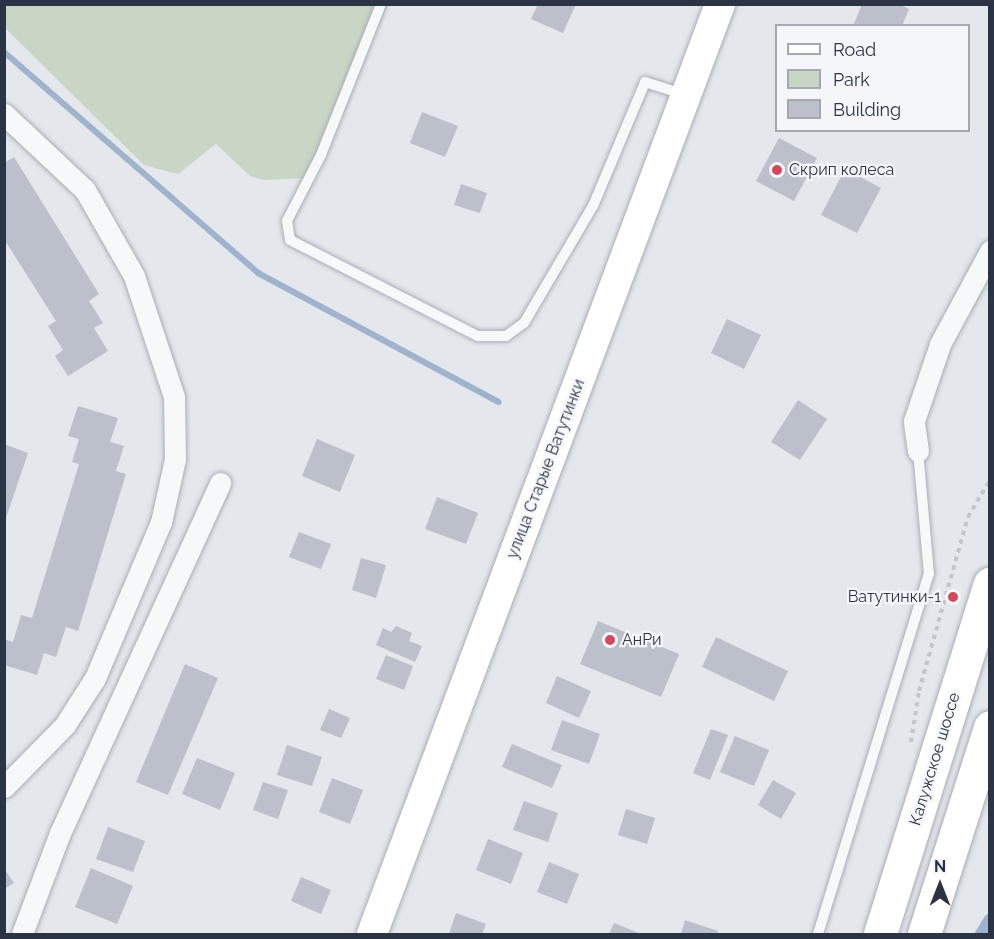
<!DOCTYPE html>
<meta charset="utf-8">
<style>
body{margin:0}
#map{position:relative;width:994px;height:939px;overflow:hidden;background:#e4e7ec;font-family:Raleway,sans-serif}
div>[style]{position:absolute}
.green>*{inset:0;background:#c9d6c5}
.water>*{inset:0;background:#9fb4cc}
.stream>*{height:6px;margin:-3px;padding:0 3px;transform-origin:3px;border-radius:3px;background:#9fb4cc}
.building>*{inset:0;background:#bbc0ca}
.path>*{height:4px;margin-top:-2px;transform-origin:0;background:repeating-linear-gradient(90deg,#c2c5cb 0 4.5px,transparent 0 9px)}
.roads{filter:drop-shadow(0 0 2px #a9aeb7) drop-shadow(0 0 2px #a9aeb7)}
.lane>*{height:10px;margin:-5px;padding:0 5px;transform-origin:5px;border-radius:5px;background:#f7f8fa}
.street>*{height:21px;margin:-10.5px;padding:0 10.5px;transform-origin:10.5px;border-radius:10.5px;background:#f7f8fa}
.secondary>*{height:30px;margin:-15px;padding:0 15px;transform-origin:15px;border-radius:15px;background:#fff}
.highway>*{height:33px;margin:-16.5px;padding:0 16.5px;transform-origin:16.5px;border-radius:16.5px;background:#fff}
.dots>*{width:16px;height:16px;translate:-50% -50%;box-sizing:border-box;border:3px solid #f4f6f9;border-radius:50%}
span{translate:-50% -50%;white-space:nowrap;text-align:center;line-height:1.15;-webkit-text-stroke:4.5px #f4f6f9;paint-order:stroke}
.poi-label{font-size:16px;color:#2b3445}
.left{translate:0 -50%;text-align:left}
.right{translate:-100% -50%;text-align:right}
.street-label{font-size:16px;color:#2b3445}
.frame{position:absolute;inset:0;border:6px solid #2b3445;pointer-events:none}
.legend{position:absolute;left:775px;top:24px;width:195px;height:108px;box-sizing:border-box;background:#f4f6f9;border:2px solid #a4a8b1;margin:0;padding:8px 10px;list-style:none;font-size:18px;color:#2b3445}
.legend li{display:flex;align-items:center;gap:12px;height:30px}
.legend b{width:30px;border:2px solid #a4a8b1}
.north{position:absolute;left:910px;top:855px;width:60px;height:60px;-webkit-text-stroke:4px #f4f6f9;paint-order:stroke;rotate:0deg;font-size:16px;font-weight:700;line-height:24px;text-align:center;color:#2b3445}
.north::after{content:'';display:block;margin:auto;width:21px;height:27px;background:#2b3445;clip-path:polygon(50% 0,100% 100%,50% 72%,0 100%)}
</style>
<div id="map">
<div class="green">
<i style="clip-path:polygon(5px 5px,388px 5px,306px 178px,264px 180px,250px 176px,216px 144px,178px 174px,144px 165px,5px 28px)"></i>
</div>
<div class="water">
<i style="clip-path:polygon(989px 913px,989px 934px,974px 934px,985px 916px)"></i>
</div>
<div class="stream">
<i style="left:4px;top:52px;width:337px;rotate:41deg"></i>
<i style="left:258px;top:273px;width:273px;rotate:28.2deg"></i>
</div>
<div class="building">
<i style="clip-path:polygon(538px 4px,576px 4px,563px 33px,531px 19px)"></i>
<i style="clip-path:polygon(862px 4px,898px 4px,909px 9px,902px 26px,853px 26px)"></i>
<i style="clip-path:polygon(422px 112px,458px 126px,445px 157px,410px 143px)"></i>
<i style="clip-path:polygon(779px 138px,817px 158px,794px 201px,756px 181px)"></i>
<i style="clip-path:polygon(14px 157px,99px 294px,89px 301px,103px 323px,94px 328px,108px 351px,68px 376px,55px 356px,63px 350px,48px 326px,56px 321px,4px 239px,4px 163px)"></i>
<i style="clip-path:polygon(845px 169px,881px 188px,857px 233px,821px 215px)"></i>
<i style="clip-path:polygon(461px 184px,487px 193px,480px 213px,454px 205px)"></i>
<i style="clip-path:polygon(727px 319px,761px 335px,744px 369px,711px 353px)"></i>
<i style="clip-path:polygon(798px 400px,827px 419px,800px 460px,771px 442px)"></i>
<i style="clip-path:polygon(78px 406px,118px 418px,110px 442px,124px 446px,116px 471px,126px 474px,78px 631px,66px 627px,56px 657px,44px 653px,37px 675px,4px 665px,4px 639px,13px 642px,21px 615px,32px 618px,79px 464px,72px 462px,79px 439px,68px 436px)"></i>
<i style="clip-path:polygon(317px 439px,355px 455px,340px 492px,302px 476px)"></i>
<i style="clip-path:polygon(4px 444px,28px 453px,5px 521px,4px 521px)"></i>
<i style="clip-path:polygon(437px 497px,478px 513px,466px 544px,425px 529px)"></i>
<i style="clip-path:polygon(299px 532px,331px 544px,321px 569px,289px 557px)"></i>
<i style="clip-path:polygon(361px 558px,386px 565px,376px 598px,352px 590px)"></i>
<i style="clip-path:polygon(598px 621px,679px 654px,661px 697px,580px 664px)"></i>
<i style="clip-path:polygon(396px 626px,412px 633px,409px 641px,422px 646px,415px 662px,376px 645px,383px 628px,391px 632px)"></i>
<i style="clip-path:polygon(716px 637px,788px 671px,774px 701px,702px 667px)"></i>
<i style="clip-path:polygon(386px 655px,413px 666px,404px 690px,376px 679px)"></i>
<i style="clip-path:polygon(185px 664px,218px 678px,168px 795px,136px 782px)"></i>
<i style="clip-path:polygon(557px 676px,591px 691px,579px 718px,546px 703px)"></i>
<i style="clip-path:polygon(329px 709px,350px 718px,341px 738px,320px 730px)"></i>
<i style="clip-path:polygon(562px 720px,600px 734px,589px 764px,551px 750px)"></i>
<i style="clip-path:polygon(711px 729px,728px 735px,710px 780px,693px 773px)"></i>
<i style="clip-path:polygon(735px 736px,769px 750px,754px 786px,720px 772px)"></i>
<i style="clip-path:polygon(512px 744px,562px 765px,552px 788px,502px 767px)"></i>
<i style="clip-path:polygon(287px 745px,322px 757px,312px 786px,277px 775px)"></i>
<i style="clip-path:polygon(197px 758px,235px 773px,220px 810px,182px 794px)"></i>
<i style="clip-path:polygon(332px 778px,363px 790px,350px 824px,319px 812px)"></i>
<i style="clip-path:polygon(773px 780px,796px 793px,781px 819px,758px 805px)"></i>
<i style="clip-path:polygon(263px 782px,288px 790px,278px 819px,253px 810px)"></i>
<i style="clip-path:polygon(524px 801px,558px 813px,548px 842px,513px 830px)"></i>
<i style="clip-path:polygon(626px 809px,655px 818px,647px 844px,618px 835px)"></i>
<i style="clip-path:polygon(108px 827px,145px 841px,133px 872px,96px 859px)"></i>
<i style="clip-path:polygon(488px 839px,523px 853px,511px 884px,476px 870px)"></i>
<i style="clip-path:polygon(549px 862px,579px 874px,567px 904px,537px 892px)"></i>
<i style="clip-path:polygon(4px 868px,14px 883px,4px 889px)"></i>
<i style="clip-path:polygon(91px 868px,133px 886px,117px 924px,75px 907px)"></i>
<i style="clip-path:polygon(301px 877px,331px 890px,321px 914px,291px 901px)"></i>
<i style="clip-path:polygon(456px 913px,486px 924px,482px 934px,449px 934px)"></i>
<i style="clip-path:polygon(685px 920px,718px 931px,717px 934px,681px 934px)"></i>
<i style="clip-path:polygon(614px 923px,641px 934px,609px 934px)"></i>
</div>
<div class="path">
<i style="left:911px;top:742px;width:52px;rotate:-81.1deg"></i>
<i style="left:919px;top:691px;width:181px;rotate:-74.3deg"></i>
<i style="left:968px;top:517px;width:43px;rotate:-59.3deg"></i>
</div>
<div class="roads">
<div class="lane">
<i style="left:381px;top:4px;width:162px;rotate:111.7deg"></i>
<i style="left:321px;top:155px;width:74px;rotate:117.3deg"></i>
<i style="left:287px;top:221px;width:19px;rotate:81deg"></i>
<i style="left:290px;top:240px;width:211px;rotate:27.1deg"></i>
<i style="left:478px;top:336px;width:28px"></i>
<i style="left:506px;top:336px;width:22px;rotate:-36deg"></i>
<i style="left:524px;top:323px;width:136px;rotate:-59.5deg"></i>
<i style="left:593px;top:206px;width:134px;rotate:-67.2deg"></i>
<i style="left:645px;top:82px;width:40px;rotate:18deg"></i>
<i style="left:818px;top:934px;width:377px;rotate:-72.9deg"></i>
<i style="left:929px;top:574px;width:123px;rotate:-95.1deg"></i>
</div>
<div class="street">
<i style="left:4px;top:114px;width:111px;rotate:43.2deg"></i>
<i style="left:85px;top:190px;width:99px;rotate:60.3deg"></i>
<i style="left:134px;top:276px;width:127px;rotate:71.7deg"></i>
<i style="left:174px;top:397px;width:62px;rotate:89.1deg"></i>
<i style="left:175px;top:459px;width:65px;rotate:102.5deg"></i>
<i style="left:161px;top:522px;width:169px;rotate:112.9deg"></i>
<i style="left:95px;top:678px;width:56px;rotate:122.6deg"></i>
<i style="left:65px;top:725px;width:87px;rotate:134.5deg"></i>
<i style="left:918px;top:451px;width:30px;rotate:-98deg"></i>
<i style="left:914px;top:421px;width:81px;rotate:-71.3deg"></i>
<i style="left:940px;top:344px;width:106px;rotate:-61.7deg"></i>
<i style="left:22px;top:934px;width:108px;rotate:-69.4deg"></i>
<i style="left:60px;top:833px;width:385px;rotate:-65.4deg"></i>
</div>
<div class="secondary">
<i style="left:372px;top:934px;width:993px;rotate:-69.48deg"></i>
</div>
<div class="highway">
<i style="left:880px;top:934px;width:367px;rotate:-72.6deg"></i>
<i style="left:924px;top:934px;width:217px;rotate:-72.3deg"></i>
</div>
</div>
<div class="dots">
<i style="left:777px;top:170px;background:#d1495b"></i>
<i style="left:953px;top:597px;background:#d1495b"></i>
<i style="left:610px;top:640px;background:#d1495b"></i>
</div>
<div class="poi-label">
<span class="left" style="left:789px;top:170px">Скрип колеса</span>
<span class="right" style="left:941px;top:597px">Ватутинки-1</span>
<span class="left" style="left:622px;top:640px">АнРи</span>
</div>
<div class="street-label">
<span style="left:546px;top:469px;rotate:-69deg">улица Старые Ватутинки</span>
<span style="left:935px;top:759px;rotate:-73deg">Калужское шоссе</span>
</div>
<div class="frame"></div>
<ul class="legend">
<li><b style="height:8px;background:#fff"></b>Road</li>
<li><b style="height:16px;background:#c9d6c5"></b>Park</li>
<li><b style="height:16px;background:#bbc0ca"></b>Building</li>
</ul>
<div class="north">N</div>
</div>
